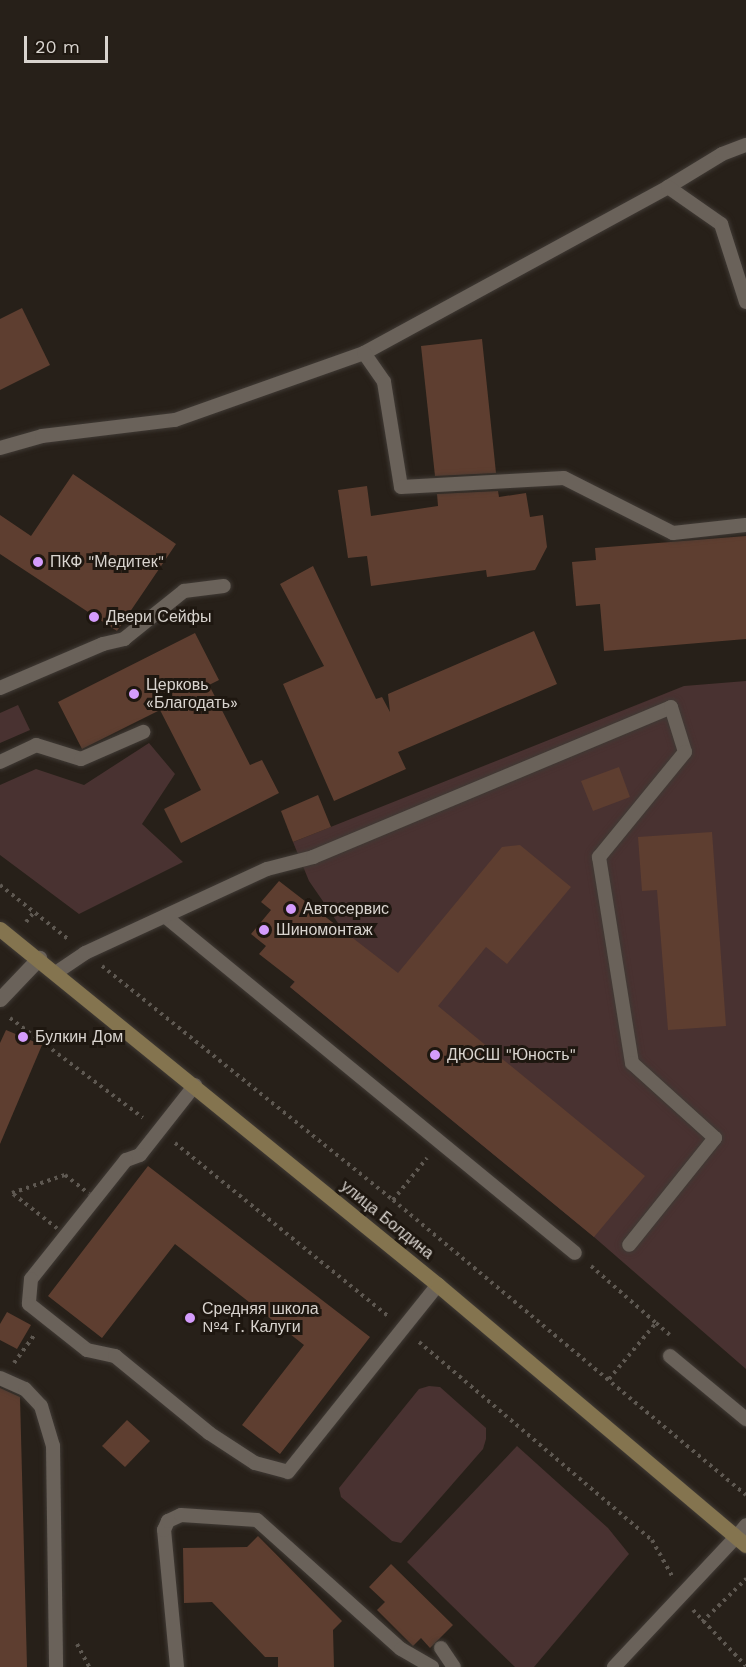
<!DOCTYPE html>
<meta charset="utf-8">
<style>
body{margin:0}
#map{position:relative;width:746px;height:1667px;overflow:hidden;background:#272019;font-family:"Work Sans",sans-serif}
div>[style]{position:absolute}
.green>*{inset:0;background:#493231}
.building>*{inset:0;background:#5e3e30}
.path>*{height:4px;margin-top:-2px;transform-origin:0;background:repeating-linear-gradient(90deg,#5e5851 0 3px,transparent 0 7.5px)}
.roads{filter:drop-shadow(0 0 2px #403a35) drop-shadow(0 0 2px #403a35)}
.lane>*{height:14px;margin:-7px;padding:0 7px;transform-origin:7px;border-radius:7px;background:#6a625a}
.street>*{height:15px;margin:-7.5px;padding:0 7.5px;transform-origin:7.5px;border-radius:7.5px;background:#6a625a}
.secondary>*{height:15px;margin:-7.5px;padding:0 7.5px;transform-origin:7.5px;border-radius:7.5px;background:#84744f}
.dots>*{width:16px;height:16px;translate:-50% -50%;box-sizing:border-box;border:3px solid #1e1710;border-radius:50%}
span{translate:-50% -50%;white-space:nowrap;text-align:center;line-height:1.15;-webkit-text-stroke:6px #1e1710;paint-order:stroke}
.poi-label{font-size:16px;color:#d9d4cf}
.left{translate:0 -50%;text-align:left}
.street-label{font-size:16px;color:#d9d4cf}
.scale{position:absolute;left:24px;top:36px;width:84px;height:27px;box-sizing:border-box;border:3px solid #d9d4cf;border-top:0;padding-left:8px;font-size:18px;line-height:21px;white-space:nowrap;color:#d9d4cf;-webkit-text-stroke:4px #1e1710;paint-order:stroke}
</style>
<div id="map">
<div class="green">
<i style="clip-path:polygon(746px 681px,746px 1369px,594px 1237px,290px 987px,340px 926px,309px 881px,293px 842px,684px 686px)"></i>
<i style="clip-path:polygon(18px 705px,30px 730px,0 743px,0 713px)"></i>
<i style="clip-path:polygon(149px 743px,175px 774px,142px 824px,183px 862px,79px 914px,0 855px,0 785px,36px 769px,84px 785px)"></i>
<i style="clip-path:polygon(429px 1386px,440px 1387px,486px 1428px,486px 1439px,483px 1449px,401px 1543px,392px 1541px,341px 1497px,339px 1488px,419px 1389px)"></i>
<i style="clip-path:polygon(517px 1446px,608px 1528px,629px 1554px,534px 1667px,515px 1667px,407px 1562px)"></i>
</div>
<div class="building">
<i style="clip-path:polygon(22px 308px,50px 365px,0 390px,0 319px)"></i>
<i style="clip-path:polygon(482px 339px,496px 473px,435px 476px,421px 346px)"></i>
<i style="clip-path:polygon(73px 474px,176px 544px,117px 631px,0 554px,0 515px,31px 536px)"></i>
<i style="clip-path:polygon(367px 486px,371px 516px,438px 506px,437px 494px,498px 491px,499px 497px,526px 493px,530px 517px,543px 515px,547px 547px,535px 570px,487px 577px,486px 570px,371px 586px,367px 556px,348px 558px,338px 490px)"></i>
<i style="clip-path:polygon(746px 536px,746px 639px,604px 651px,600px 604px,576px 606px,572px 562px,596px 560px,595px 548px)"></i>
<i style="clip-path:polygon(313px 566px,376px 699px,382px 697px,390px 712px,388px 694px,534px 631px,557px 684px,398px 752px,406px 769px,334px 801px,283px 684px,324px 666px,280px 584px)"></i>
<i style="clip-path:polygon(195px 633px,219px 680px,209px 685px,250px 765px,262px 760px,279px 793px,181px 843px,164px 809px,201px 790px,160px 710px,82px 749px,58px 702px)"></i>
<i style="clip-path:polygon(619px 767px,630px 797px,593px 811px,581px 781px)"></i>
<i style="clip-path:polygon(318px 795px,331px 827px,293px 842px,281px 811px)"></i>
<i style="clip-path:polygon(712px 832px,726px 1026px,668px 1030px,657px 890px,642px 891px,638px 837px)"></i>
<i style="clip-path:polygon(520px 845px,571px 887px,507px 964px,486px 947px,438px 1006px,645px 1176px,594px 1237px,290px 987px,295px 982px,259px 954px,266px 946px,251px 934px,271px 910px,261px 902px,279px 881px,398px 973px,502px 847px)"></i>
<i style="clip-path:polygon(6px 1030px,42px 1045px,0 1144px,0 1043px)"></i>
<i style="clip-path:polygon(148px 1166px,370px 1337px,280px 1454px,242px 1425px,304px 1345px,175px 1244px,102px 1338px,48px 1296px)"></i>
<i style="clip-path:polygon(7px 1312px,31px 1325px,17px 1349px,0 1340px,0 1324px)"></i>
<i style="clip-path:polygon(0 1388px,20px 1397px,27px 1667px,0 1667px)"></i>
<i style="clip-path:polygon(127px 1420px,150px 1441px,125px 1467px,102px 1446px)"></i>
<i style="clip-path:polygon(258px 1536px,342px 1621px,333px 1630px,334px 1667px,278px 1667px,278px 1657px,265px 1657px,212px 1602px,184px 1603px,183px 1548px,247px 1547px)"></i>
<i style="clip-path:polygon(391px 1564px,453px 1625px,430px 1648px,421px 1638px,413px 1646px,377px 1610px,385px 1602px,369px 1587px)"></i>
</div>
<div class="path">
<i style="left:0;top:885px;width:87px;rotate:38.5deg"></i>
<i style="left:26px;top:922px;width:14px;rotate:-51deg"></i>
<i style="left:102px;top:966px;width:373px;rotate:38.8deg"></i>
<i style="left:393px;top:1200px;width:460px;rotate:39.9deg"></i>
<i style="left:10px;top:1018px;width:166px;rotate:36.9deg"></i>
<i style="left:175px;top:1143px;width:274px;rotate:39.1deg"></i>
<i style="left:65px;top:1175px;width:34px;rotate:38deg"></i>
<i style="left:92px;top:1196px;width:47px;rotate:128.1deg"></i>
<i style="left:63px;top:1233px;width:65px;rotate:-141.9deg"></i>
<i style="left:12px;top:1193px;width:56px;rotate:-18.8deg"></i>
<i style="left:393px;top:1200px;width:54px;rotate:-51deg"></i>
<i style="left:591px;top:1266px;width:86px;rotate:41.2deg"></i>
<i style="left:419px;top:1342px;width:306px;rotate:40.4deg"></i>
<i style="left:652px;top:1540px;width:41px;rotate:60.9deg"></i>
<i style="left:14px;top:1363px;width:34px;rotate:-54deg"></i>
<i style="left:609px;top:1379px;width:73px;rotate:-50deg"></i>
<i style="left:656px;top:1323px;width:18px;rotate:41deg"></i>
<i style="left:693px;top:1610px;width:77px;rotate:46.6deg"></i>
<i style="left:702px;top:1622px;width:62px;rotate:-44.3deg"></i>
<i style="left:77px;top:1644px;width:26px;rotate:62deg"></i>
</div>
<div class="roads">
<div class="lane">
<i style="left:668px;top:187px;width:63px;rotate:-31.4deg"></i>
<i style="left:722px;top:154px;width:26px;rotate:-21deg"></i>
<i style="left:364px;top:353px;width:346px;rotate:-28.6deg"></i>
<i style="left:668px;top:187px;width:65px;rotate:34.9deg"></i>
<i style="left:721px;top:224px;width:82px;rotate:72.2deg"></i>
<i style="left:0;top:448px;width:44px;rotate:-15.9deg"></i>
<i style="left:42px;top:436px;width:134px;rotate:-6.9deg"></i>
<i style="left:175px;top:420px;width:201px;rotate:-19.5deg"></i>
<i style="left:364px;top:353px;width:35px;rotate:55deg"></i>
<i style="left:384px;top:382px;width:106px;rotate:80.8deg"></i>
<i style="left:401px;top:487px;width:163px;rotate:-3.2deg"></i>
<i style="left:564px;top:478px;width:122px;rotate:26.8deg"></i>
<i style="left:673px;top:533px;width:73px;rotate:-6.3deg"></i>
<i style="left:0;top:688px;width:112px;rotate:-23.1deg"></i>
<i style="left:103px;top:644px;width:22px;rotate:-13deg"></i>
<i style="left:124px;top:639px;width:77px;rotate:-38.7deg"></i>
<i style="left:184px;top:591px;width:40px;rotate:-7.1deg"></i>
<i style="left:0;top:762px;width:40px;rotate:-25deg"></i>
<i style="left:36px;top:745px;width:47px;rotate:17.3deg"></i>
<i style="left:81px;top:759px;width:68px;rotate:-23.5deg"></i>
<i style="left:166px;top:917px;width:529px;rotate:39.4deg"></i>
<i style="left:57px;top:972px;width:34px;rotate:-34deg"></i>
<i style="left:85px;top:953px;width:200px;rotate:-24.8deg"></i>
<i style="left:267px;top:869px;width:48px;rotate:-14.6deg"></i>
<i style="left:313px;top:857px;width:388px;rotate:-22.7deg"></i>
<i style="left:671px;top:707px;width:47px;rotate:72.7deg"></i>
<i style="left:685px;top:752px;width:136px;rotate:129.3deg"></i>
<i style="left:599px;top:857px;width:209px;rotate:80.9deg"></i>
<i style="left:632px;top:1063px;width:112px;rotate:42.1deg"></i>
<i style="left:715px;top:1138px;width:137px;rotate:128.8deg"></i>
<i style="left:195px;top:1085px;width:89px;rotate:128.2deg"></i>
<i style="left:140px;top:1155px;width:15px;rotate:160deg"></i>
<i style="left:126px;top:1160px;width:152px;rotate:128.6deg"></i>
<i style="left:31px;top:1279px;width:25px;rotate:95deg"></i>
<i style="left:29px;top:1304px;width:74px;rotate:38.4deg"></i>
<i style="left:87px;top:1350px;width:29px;rotate:12deg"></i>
<i style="left:115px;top:1356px;width:122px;rotate:39.3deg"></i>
<i style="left:209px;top:1433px;width:55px;rotate:33.1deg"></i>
<i style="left:255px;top:1463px;width:34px;rotate:15deg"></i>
<i style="left:288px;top:1472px;width:240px;rotate:-51.3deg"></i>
<i style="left:670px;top:1356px;width:99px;rotate:39.7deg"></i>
<i style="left:0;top:1378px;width:27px;rotate:24deg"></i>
<i style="left:25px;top:1389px;width:23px;rotate:47deg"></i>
<i style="left:41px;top:1406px;width:42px;rotate:73.3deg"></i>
<i style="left:53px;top:1446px;width:221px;rotate:89.2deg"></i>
<i style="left:441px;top:1648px;width:23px;rotate:56deg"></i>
<i style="left:177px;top:1667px;width:138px;rotate:-95.4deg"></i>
<i style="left:164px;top:1530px;width:10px;rotate:-66deg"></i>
<i style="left:168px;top:1521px;width:14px;rotate:-25deg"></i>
<i style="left:181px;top:1515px;width:76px;rotate:3.8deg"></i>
<i style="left:257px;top:1520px;width:193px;rotate:41.9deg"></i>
<i style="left:401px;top:1649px;width:36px;rotate:30deg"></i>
<i style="left:614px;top:1667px;width:180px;rotate:-46.8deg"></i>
</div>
<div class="street">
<i style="left:0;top:999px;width:57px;rotate:-46.4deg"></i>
<i style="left:737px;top:1536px;width:14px;rotate:-51deg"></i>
</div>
<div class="secondary">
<i style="left:0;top:929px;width:564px;rotate:39.1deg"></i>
<i style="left:438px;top:1285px;width:403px;rotate:40.2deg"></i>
</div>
</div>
<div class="dots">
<i style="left:38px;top:562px;background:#d49cfc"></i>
<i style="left:94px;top:617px;background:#d49cfc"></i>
<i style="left:134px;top:694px;background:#d49cfc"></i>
<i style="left:291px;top:909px;background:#d49cfc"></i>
<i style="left:264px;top:930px;background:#d49cfc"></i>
<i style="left:23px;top:1037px;background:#d49cfc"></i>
<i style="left:435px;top:1055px;background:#d49cfc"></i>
<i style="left:190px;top:1318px;background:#d49cfc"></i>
</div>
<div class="poi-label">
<span class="left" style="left:50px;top:562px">ПКФ "Медитек"</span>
<span class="left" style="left:106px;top:617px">Двери Сейфы</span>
<span class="left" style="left:146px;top:694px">Церковь<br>«Благодать»</span>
<span class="left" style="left:303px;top:909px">Автосервис</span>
<span class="left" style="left:276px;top:930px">Шиномонтаж</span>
<span class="left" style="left:35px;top:1037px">Булкин Дом</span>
<span class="left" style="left:447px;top:1055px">ДЮСШ "Юность"</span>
<span class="left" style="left:202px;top:1318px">Средняя школа<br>№4 г. Калуги</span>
</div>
<div class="street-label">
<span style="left:387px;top:1220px;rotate:39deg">улица Болдина</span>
</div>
<div class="scale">20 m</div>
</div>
